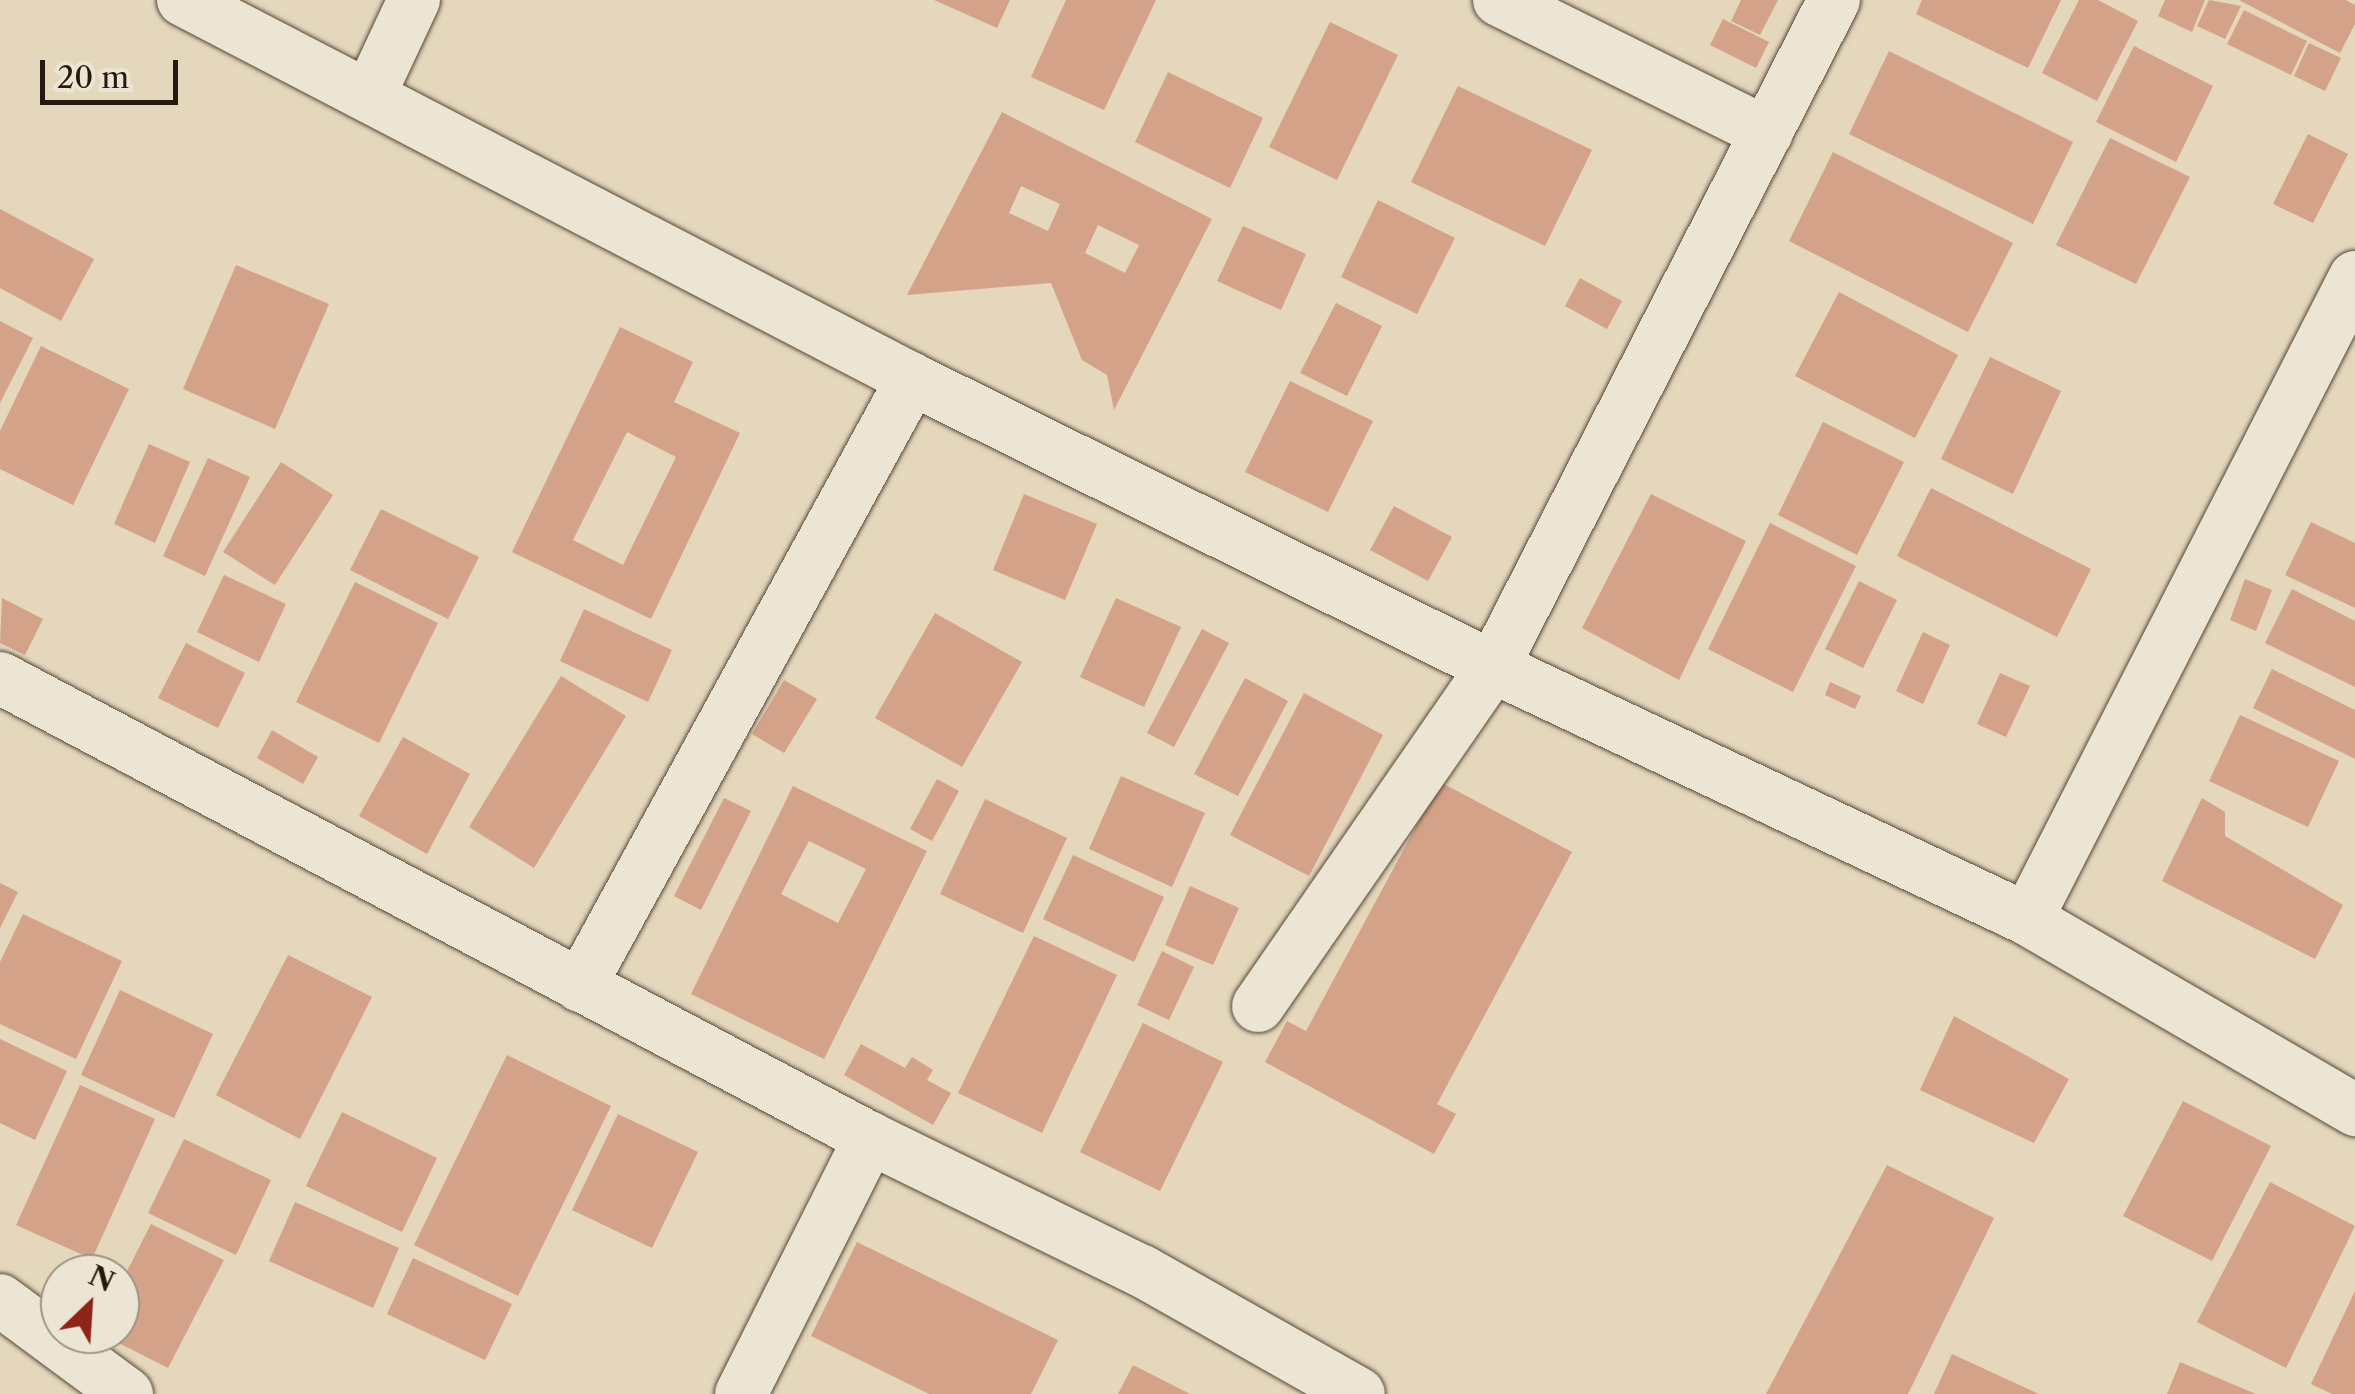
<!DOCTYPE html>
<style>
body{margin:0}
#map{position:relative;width:2355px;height:1394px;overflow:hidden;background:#e4d7bb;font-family:"Libre Caslon Text",serif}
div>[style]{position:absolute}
.building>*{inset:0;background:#d3a288}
.roads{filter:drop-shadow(0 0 2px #56483a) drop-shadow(0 0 2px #56483a)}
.minor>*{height:52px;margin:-26px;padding:0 26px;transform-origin:26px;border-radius:26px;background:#ede5d3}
span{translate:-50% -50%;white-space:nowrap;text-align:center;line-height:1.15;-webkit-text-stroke:8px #ede5d3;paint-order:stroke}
.north{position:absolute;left:40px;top:1254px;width:100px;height:100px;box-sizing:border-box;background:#ede5d3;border:2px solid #9e9385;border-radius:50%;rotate:25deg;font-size:28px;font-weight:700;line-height:40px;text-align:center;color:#27190f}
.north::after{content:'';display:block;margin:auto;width:35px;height:45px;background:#8f2418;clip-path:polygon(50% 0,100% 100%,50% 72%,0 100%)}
.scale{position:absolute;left:40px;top:60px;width:138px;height:45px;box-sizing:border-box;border:5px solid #27190f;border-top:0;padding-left:12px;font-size:30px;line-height:35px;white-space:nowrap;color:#27190f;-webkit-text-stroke:8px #ede5d3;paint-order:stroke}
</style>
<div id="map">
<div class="building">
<i style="clip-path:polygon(934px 0,1010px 0,997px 28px)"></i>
<i style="clip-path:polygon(1066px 0,1156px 0,1104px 110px,1031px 77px)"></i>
<i style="clip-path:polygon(1741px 0,1778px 0,1760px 35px,1731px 21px)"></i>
<i style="clip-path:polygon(1922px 0,2061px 0,2028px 68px,1916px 14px)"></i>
<i style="clip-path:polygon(2079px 0,2098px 0,2138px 21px,2097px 101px,2042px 73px)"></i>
<i style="clip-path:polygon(2165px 0,2205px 0,2192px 32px,2158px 16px)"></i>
<i style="clip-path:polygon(2209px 0,2241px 6px,2225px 39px,2197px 26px)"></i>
<i style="clip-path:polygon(2239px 0,2346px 0,2355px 5px,2355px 24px,2340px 53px)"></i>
<i style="clip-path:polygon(2244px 10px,2307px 41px,2291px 75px,2227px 44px)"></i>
<i style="clip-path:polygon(1723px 19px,1769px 42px,1756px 68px,1710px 45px)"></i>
<i style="clip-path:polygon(1330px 22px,1398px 55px,1337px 180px,1269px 147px)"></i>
<i style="clip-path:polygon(2309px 43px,2341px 58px,2325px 91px,2294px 76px)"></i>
<i style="clip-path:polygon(2134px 46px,2213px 86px,2176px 162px,2096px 122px)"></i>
<i style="clip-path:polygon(1889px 51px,2073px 142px,2033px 224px,1849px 134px)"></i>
<i style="clip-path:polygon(1168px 72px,1263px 118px,1230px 188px,1135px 142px)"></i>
<i style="clip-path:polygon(1458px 86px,1592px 150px,1545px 246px,1411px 182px)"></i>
<i style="clip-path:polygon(evenodd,1002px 112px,1212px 219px,1114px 410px,1107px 375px,1082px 360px,1051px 283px,907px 295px,1002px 112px,1021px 186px,1060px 204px,1048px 231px,1009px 213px,1021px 186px,1002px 112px,1098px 225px,1139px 245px,1125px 273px,1085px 253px,1098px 225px)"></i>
<i style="clip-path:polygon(2308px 134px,2348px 154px,2313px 223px,2273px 204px)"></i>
<i style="clip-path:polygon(2110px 138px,2190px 177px,2136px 284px,2056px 245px)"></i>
<i style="clip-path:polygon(1833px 152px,2013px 243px,1968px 332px,1789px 241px)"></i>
<i style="clip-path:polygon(1378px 200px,1455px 238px,1417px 314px,1341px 277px)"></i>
<i style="clip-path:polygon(0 209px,94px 259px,61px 321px,0 288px)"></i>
<i style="clip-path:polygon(1243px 226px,1306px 254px,1281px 310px,1217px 281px)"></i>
<i style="clip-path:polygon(236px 265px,329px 304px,275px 429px,183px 389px)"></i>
<i style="clip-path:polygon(1580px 278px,1622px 301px,1607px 329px,1565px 306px)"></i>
<i style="clip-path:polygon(1839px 292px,1958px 355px,1915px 438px,1795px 376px)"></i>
<i style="clip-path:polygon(1336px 303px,1382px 326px,1347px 396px,1300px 373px)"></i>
<i style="clip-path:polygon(0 321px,33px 338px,0 403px)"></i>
<i style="clip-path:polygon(evenodd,620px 327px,693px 362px,674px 402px,740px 433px,651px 619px,512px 552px,620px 327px,627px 432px,676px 457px,623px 565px,573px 540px,627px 432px)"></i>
<i style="clip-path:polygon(41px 346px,129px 389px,73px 505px,0 469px,0 431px)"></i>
<i style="clip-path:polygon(1990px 357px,2061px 391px,2013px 494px,1941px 459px)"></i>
<i style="clip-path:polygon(1290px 381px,1373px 421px,1328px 512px,1245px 472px)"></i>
<i style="clip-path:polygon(1823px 422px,1904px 462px,1857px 555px,1778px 515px)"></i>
<i style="clip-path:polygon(149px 444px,190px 462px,155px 543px,114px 524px)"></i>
<i style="clip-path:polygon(208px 458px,250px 477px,205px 576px,163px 556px)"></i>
<i style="clip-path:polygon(281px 462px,333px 495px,275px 585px,223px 552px)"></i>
<i style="clip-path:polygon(1931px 488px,2091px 569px,2057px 637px,1897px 556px)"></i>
<i style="clip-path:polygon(1024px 494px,1097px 524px,1065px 600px,993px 570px)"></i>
<i style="clip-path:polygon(1651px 494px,1746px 541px,1679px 680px,1582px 628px)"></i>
<i style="clip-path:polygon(1394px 506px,1452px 537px,1428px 581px,1370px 550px)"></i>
<i style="clip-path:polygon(381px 509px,479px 557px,448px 619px,350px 570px)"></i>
<i style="clip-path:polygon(2311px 522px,2355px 543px,2355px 608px,2285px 575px)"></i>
<i style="clip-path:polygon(1770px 523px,1856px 566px,1793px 692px,1708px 649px)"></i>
<i style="clip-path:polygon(224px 575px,286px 604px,259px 662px,197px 632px)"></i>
<i style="clip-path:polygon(2245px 579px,2272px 590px,2256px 631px,2230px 620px)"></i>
<i style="clip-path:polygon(1859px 581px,1897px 600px,1863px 668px,1825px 649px)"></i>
<i style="clip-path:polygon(355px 582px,438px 623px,379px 743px,296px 702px)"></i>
<i style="clip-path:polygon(2292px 589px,2355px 621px,2355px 687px,2265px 643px)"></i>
<i style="clip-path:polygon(2px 598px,43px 619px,25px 655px,0 643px)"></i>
<i style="clip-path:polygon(1116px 598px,1181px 627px,1144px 707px,1080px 677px)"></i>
<i style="clip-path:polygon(584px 609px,672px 650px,648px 702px,560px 661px)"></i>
<i style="clip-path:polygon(935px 613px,1022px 662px,962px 767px,875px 718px)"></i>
<i style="clip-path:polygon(1202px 629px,1229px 643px,1174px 747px,1147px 733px)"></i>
<i style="clip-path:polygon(1923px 632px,1950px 645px,1923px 704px,1896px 691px)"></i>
<i style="clip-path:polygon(186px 643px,245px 673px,218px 728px,158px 698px)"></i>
<i style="clip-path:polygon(2272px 669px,2355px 710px,2355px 759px,2253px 708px)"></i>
<i style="clip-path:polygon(2000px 673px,2030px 686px,2006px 737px,1977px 724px)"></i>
<i style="clip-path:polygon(561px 676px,626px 716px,534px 868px,469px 827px)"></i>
<i style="clip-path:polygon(1245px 678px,1288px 701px,1238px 796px,1194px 774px)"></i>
<i style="clip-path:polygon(784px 680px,817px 699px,784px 753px,752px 734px)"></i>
<i style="clip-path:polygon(1830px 682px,1861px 696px,1855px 709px,1825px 695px)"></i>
<i style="clip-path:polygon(1304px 693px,1383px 735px,1309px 876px,1230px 835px)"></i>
<i style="clip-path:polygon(2240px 715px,2339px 761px,2308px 827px,2209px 781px)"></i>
<i style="clip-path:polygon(272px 730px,318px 757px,303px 784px,257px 758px)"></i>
<i style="clip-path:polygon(403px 737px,470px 774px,427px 854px,359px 816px)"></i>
<i style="clip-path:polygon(1121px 776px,1205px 813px,1172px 887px,1089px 849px)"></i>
<i style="clip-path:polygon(937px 779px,959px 791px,932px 841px,910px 829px)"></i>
<i style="clip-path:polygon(1440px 782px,1572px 852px,1437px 1104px,1456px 1114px,1434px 1154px,1265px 1062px,1287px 1021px,1306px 1031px)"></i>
<i style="clip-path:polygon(evenodd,793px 786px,927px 851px,824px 1059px,691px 994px,793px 786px,809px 841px,866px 869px,838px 923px,781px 894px,809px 841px)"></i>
<i style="clip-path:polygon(724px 798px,751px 811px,701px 910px,674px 896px)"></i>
<i style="clip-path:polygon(2202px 798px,2225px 812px,2225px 836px,2343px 905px,2315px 959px,2162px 881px)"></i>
<i style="clip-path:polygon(985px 799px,1067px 838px,1023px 933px,940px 894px)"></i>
<i style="clip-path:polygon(1073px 855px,1164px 897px,1134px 962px,1043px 919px)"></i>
<i style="clip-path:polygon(0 883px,18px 892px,0 928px)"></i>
<i style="clip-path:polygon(1190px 886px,1239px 908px,1213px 965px,1165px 945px)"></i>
<i style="clip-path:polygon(23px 914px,122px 961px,76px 1059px,0 1024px,0 962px)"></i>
<i style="clip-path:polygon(1034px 936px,1117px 975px,1042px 1133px,958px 1093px)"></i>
<i style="clip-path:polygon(1162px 951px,1194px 967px,1169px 1020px,1137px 1005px)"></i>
<i style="clip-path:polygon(288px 955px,372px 997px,300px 1139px,216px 1095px)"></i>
<i style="clip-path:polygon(120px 990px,213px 1034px,174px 1118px,81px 1075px)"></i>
<i style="clip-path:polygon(1954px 1016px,2069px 1079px,2034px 1143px,1920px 1090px)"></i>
<i style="clip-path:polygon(1143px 1023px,1223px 1062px,1160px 1191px,1080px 1152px)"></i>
<i style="clip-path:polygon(0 1039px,67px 1071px,35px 1140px,0 1123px)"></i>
<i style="clip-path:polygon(861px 1044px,905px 1068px,912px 1057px,933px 1070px,927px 1080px,951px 1093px,933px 1125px,844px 1075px)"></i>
<i style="clip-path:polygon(507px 1055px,611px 1106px,518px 1296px,414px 1245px)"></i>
<i style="clip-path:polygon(80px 1085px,155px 1119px,92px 1259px,16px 1225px)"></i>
<i style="clip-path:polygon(2183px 1101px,2271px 1146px,2212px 1261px,2123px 1216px)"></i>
<i style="clip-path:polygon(342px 1112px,437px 1158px,402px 1232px,306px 1186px)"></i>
<i style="clip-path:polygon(618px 1114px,698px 1152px,652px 1248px,572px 1210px)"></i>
<i style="clip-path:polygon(184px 1139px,271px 1180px,236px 1255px,148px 1213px)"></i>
<i style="clip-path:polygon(1887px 1165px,1994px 1218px,1908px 1394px,1766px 1394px)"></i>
<i style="clip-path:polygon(2270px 1182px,2355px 1226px,2286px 1368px,2197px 1322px)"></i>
<i style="clip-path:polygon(295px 1202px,399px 1248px,373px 1308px,269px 1261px)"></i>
<i style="clip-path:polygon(151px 1224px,224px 1260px,168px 1368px,101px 1334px,120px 1334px,120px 1285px)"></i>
<i style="clip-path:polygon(857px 1242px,1058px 1340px,1031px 1394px,929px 1394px,811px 1336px)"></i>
<i style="clip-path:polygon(413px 1258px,512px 1304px,485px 1360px,387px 1314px)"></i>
<i style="clip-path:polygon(2355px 1291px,2355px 1394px,2332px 1394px,2311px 1384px)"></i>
<i style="clip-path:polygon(1952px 1354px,2039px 1394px,1934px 1394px)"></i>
<i style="clip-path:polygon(2180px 1362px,2256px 1394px,2167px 1394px)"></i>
<i style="clip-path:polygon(1133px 1365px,1190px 1394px,1118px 1394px)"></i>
</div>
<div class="roads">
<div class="minor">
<i style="left:183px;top:0;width:822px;rotate:27.47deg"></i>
<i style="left:912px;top:379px;width:648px;rotate:26.37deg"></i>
<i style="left:1493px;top:667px;width:590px;rotate:25.26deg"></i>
<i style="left:2027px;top:919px;width:380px;rotate:30.2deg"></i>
<i style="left:1499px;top:0;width:299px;rotate:26.4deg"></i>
<i style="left:369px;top:96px;width:106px;rotate:-64.9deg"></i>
<i style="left:0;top:678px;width:984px;rotate:27.87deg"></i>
<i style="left:870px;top:1138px;width:303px;rotate:26.1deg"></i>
<i style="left:1142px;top:1271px;width:249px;rotate:29.5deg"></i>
<i style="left:2027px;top:919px;width:721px;rotate:-62.94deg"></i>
<i style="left:580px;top:986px;width:692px;rotate:-61.32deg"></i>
<i style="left:1258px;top:1006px;width:412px;rotate:-55.3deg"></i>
<i style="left:1493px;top:667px;width:749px;rotate:-62.92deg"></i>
<i style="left:0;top:1300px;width:158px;rotate:36.5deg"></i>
<i style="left:741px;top:1394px;width:287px;rotate:-63.3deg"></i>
</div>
</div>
<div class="north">N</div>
<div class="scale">20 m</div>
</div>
